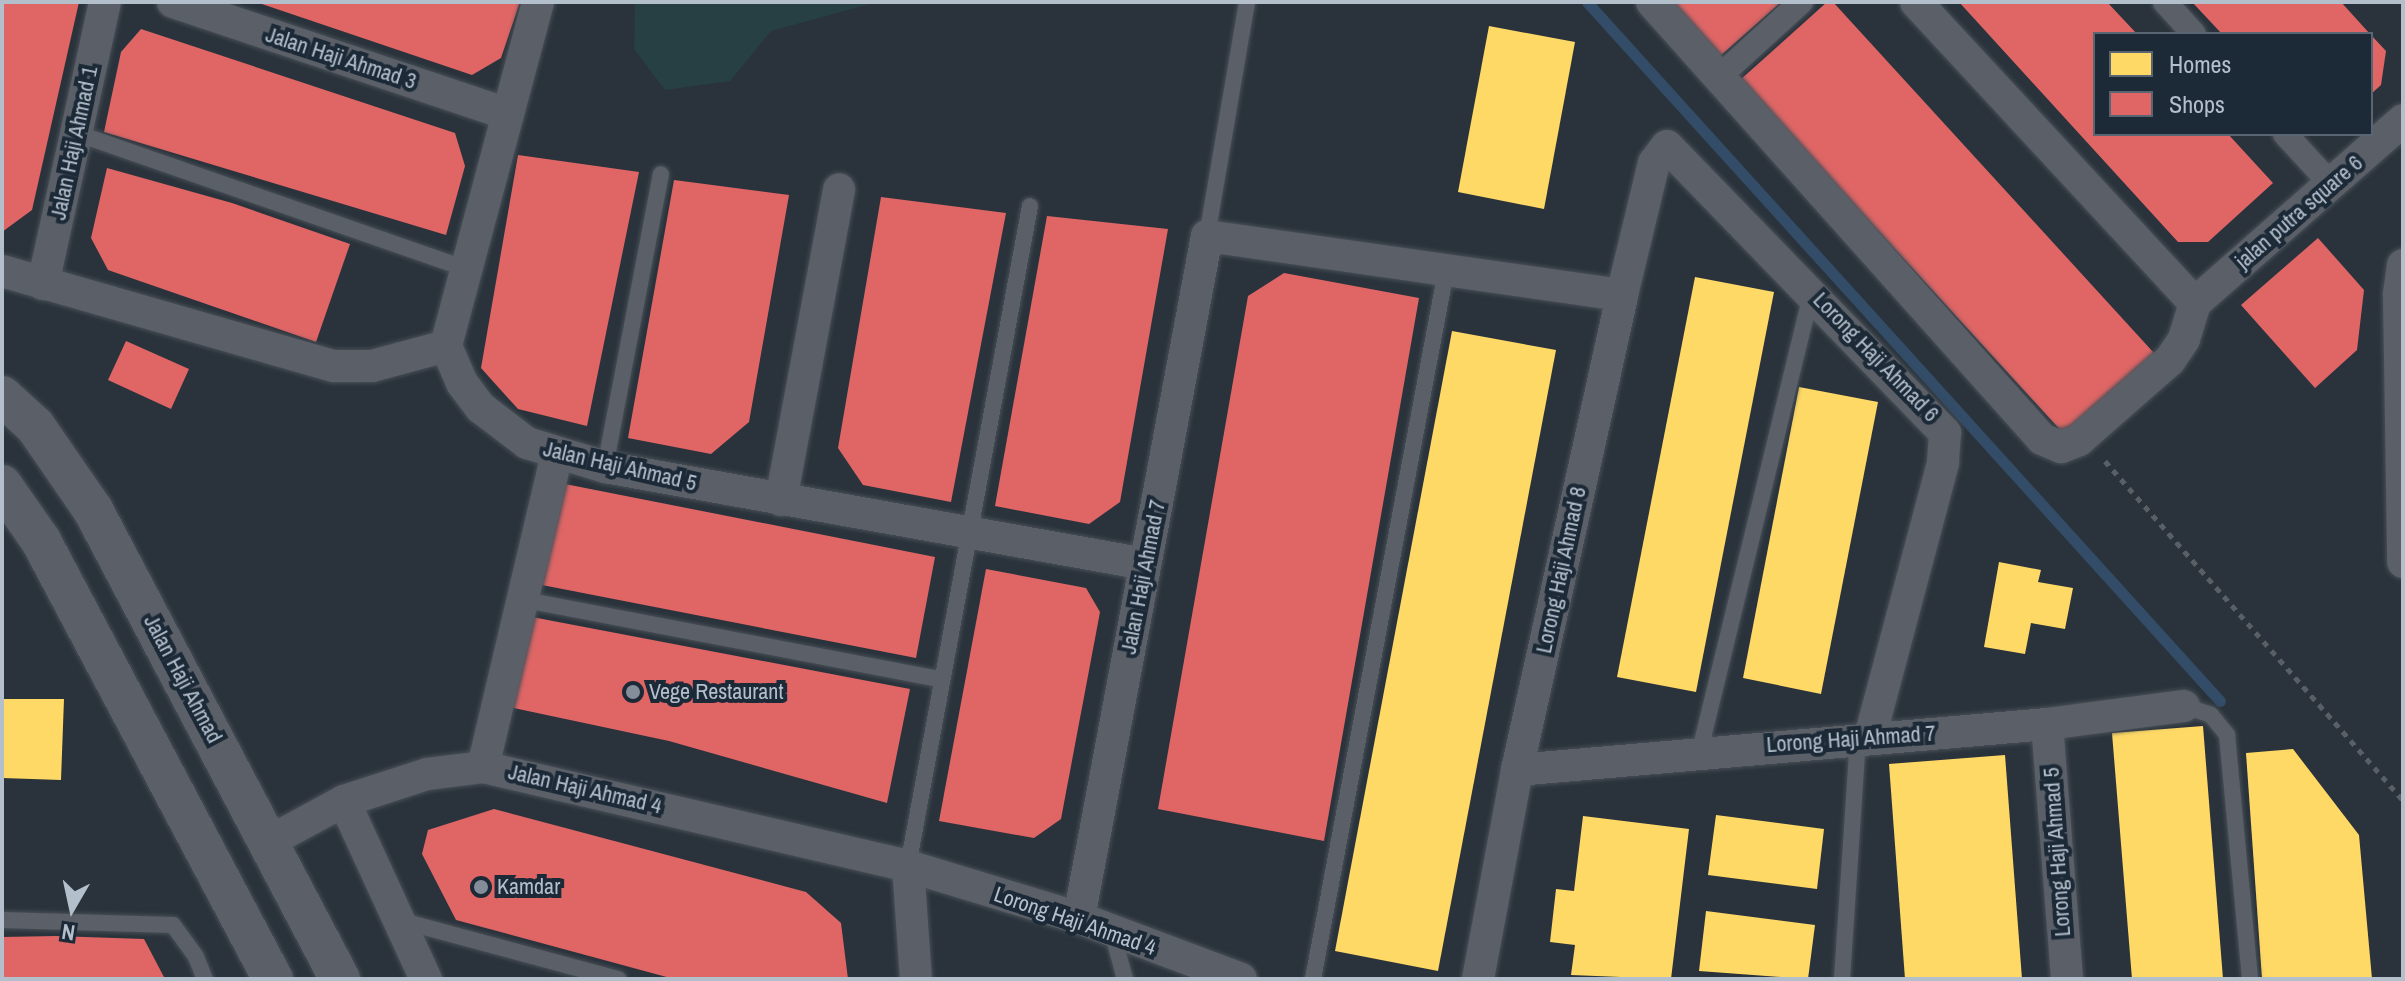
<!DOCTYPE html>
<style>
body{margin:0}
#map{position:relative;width:2405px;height:981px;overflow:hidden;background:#2a333c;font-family:"Archivo Narrow",sans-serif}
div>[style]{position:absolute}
.green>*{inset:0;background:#264043}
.homes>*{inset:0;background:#ffd966}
.shops>*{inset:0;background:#e06666}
.stream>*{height:11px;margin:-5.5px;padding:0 5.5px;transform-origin:5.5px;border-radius:5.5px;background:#334c67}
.path>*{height:5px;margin-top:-2.5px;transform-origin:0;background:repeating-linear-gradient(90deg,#586066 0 6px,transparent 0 12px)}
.roads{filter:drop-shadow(0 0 2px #484f56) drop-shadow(0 0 2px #484f56)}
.service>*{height:16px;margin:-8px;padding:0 8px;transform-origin:8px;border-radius:8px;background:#5b6068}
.pedestrian>*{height:24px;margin:-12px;padding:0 12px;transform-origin:12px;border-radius:12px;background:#5b6068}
.minor>*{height:32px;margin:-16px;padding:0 16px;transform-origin:16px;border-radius:16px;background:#5b6068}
.tertiary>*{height:40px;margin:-20px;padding:0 20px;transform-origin:20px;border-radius:20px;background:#5b6068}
.dots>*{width:22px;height:22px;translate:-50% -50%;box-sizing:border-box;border:4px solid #1c2937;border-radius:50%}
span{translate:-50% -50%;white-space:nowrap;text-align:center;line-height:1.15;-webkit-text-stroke:8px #1c2937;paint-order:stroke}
.street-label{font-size:22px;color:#b4bfcc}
.poi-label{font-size:22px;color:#b4bfcc}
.left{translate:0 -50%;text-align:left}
.frame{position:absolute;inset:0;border:4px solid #b4bfcc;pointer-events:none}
.legend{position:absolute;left:2093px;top:32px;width:280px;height:104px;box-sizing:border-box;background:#1c2937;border:2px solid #596573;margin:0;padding:10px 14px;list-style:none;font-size:24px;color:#b4bfcc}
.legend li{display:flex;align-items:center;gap:16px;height:40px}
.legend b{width:40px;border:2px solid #596573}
.north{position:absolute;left:32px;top:869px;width:80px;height:80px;-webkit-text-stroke:6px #1c2937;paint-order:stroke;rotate:189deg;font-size:22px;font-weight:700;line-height:32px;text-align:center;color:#b4bfcc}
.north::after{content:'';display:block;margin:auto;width:28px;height:36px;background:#b4bfcc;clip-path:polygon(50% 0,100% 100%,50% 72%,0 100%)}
</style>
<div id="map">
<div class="green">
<i style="clip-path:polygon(635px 2px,877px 2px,771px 31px,730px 81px,665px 90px,634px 49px)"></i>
</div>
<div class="homes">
<i style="clip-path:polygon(1489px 26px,1575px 42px,1544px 209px,1458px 192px)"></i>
<i style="clip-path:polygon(1695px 277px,1774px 292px,1696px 692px,1617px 677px)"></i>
<i style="clip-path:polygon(1452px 331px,1556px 350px,1438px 971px,1335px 951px)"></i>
<i style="clip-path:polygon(1799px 387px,1878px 402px,1821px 694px,1743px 678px)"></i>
<i style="clip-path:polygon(1999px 562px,2041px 570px,2038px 582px,2073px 588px,2065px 629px,2031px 623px,2025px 654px,1984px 647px)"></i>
<i style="clip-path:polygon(2px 699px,64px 699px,61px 780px,2px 778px)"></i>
<i style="clip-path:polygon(2203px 726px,2223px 979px,2132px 979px,2112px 733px)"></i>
<i style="clip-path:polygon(2293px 749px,2359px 835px,2372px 979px,2262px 979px,2246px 753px)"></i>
<i style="clip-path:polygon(2005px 755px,2022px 979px,1905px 979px,1889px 764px)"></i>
<i style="clip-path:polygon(1716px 815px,1824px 829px,1817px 889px,1708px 875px)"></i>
<i style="clip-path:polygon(1583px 816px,1689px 829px,1671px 979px,1571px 975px,1575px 945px,1550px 942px,1556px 889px,1574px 891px)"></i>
<i style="clip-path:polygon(1706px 911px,1815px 925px,1808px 979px,1699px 971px)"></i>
</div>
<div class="shops">
<i style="clip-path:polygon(2px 2px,79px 2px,32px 210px,2px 232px)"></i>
<i style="clip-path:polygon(256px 2px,520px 2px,501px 58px,472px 75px)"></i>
<i style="clip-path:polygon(1669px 2px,1781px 2px,1719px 57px)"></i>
<i style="clip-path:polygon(1827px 2px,1833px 2px,2154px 353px,2064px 434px,1740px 80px)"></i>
<i style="clip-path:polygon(1959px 2px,2107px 2px,2137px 34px,2095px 34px,2095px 134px,2228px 134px,2273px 183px,2208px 242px,2178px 242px)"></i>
<i style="clip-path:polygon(2192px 2px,2341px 2px,2370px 34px,2222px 34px)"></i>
<i style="clip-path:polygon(141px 29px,455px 133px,465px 166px,446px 235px,104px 132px,121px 52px)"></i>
<i style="clip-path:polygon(2371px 35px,2386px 51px,2381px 85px,2371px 94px)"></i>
<i style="clip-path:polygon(518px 155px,639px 172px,587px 426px,518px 409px,481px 368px)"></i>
<i style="clip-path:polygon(107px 168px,232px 203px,350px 244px,316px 342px,108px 270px,91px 238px)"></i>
<i style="clip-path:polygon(674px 180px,789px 195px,749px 422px,711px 454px,628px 438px)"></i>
<i style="clip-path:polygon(881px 197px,1006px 213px,951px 502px,863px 485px,838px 448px)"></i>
<i style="clip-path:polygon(1047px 216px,1168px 229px,1120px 502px,1089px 524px,995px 506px)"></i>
<i style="clip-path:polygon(2318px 238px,2364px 290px,2357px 350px,2315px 388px,2241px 305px)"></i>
<i style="clip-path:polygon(1284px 273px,1419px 298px,1324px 841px,1158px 809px,1248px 296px)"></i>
<i style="clip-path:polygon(126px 341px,189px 369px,171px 409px,108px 380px)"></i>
<i style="clip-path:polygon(565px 484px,935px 557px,916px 658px,542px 585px)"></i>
<i style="clip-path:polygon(986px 569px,1086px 588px,1100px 612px,1061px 819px,1034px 838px,939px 821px)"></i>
<i style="clip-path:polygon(532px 617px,910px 689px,887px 803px,669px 741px,509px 707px)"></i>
<i style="clip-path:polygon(494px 809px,806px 892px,841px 923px,848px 979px,674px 979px,456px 920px,422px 854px,428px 830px)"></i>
<i style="clip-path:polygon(56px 936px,144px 939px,165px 979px,2px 979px,2px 937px)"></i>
</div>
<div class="stream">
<i style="left:1587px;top:2px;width:943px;rotate:47.84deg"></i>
</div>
<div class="path">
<i style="left:2105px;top:461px;width:451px;rotate:48.7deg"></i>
</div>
<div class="roads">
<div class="service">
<i style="left:76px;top:133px;width:414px;rotate:19.2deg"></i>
<i style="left:1207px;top:236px;width:237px;rotate:-80.3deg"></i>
<i style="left:605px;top:467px;width:298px;rotate:-79.2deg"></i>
<i style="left:525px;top:600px;width:422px;rotate:10.8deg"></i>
<i style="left:2184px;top:706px;width:28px;rotate:18deg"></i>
<i style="left:2211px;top:715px;width:26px;rotate:51deg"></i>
<i style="left:2227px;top:735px;width:245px;rotate:84.6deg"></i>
<i style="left:1700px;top:750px;width:470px;rotate:-76.3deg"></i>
<i style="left:908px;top:866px;width:671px;rotate:-79.53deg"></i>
<i style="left:2px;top:920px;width:171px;rotate:1.7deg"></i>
<i style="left:173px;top:925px;width:39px;rotate:54deg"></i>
<i style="left:196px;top:957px;width:24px;rotate:68deg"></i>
<i style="left:399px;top:920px;width:227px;rotate:15.1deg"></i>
<i style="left:1112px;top:932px;width:49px;rotate:74.5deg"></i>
<i style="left:1313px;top:979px;width:725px;rotate:-79.36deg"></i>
<i style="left:1842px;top:979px;width:242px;rotate:-86.2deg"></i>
</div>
<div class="pedestrian">
<i style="left:2165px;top:2px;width:43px;rotate:47.8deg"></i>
<i style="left:1720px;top:76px;width:110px;rotate:-42.4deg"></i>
<i style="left:2285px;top:134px;width:67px;rotate:47.4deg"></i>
</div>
<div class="minor">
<i style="left:173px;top:2px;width:353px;rotate:18.5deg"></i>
<i style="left:538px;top:2px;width:356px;rotate:105deg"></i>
<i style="left:446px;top:346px;width:40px;rotate:66.6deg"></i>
<i style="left:462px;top:383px;width:31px;rotate:53deg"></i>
<i style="left:481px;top:408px;width:58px;rotate:37.3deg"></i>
<i style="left:527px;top:443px;width:82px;rotate:17.1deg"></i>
<i style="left:605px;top:467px;width:549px;rotate:10.18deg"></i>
<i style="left:1652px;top:2px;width:586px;rotate:48.25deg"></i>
<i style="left:2042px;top:439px;width:21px;rotate:23deg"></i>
<i style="left:2061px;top:447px;width:19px;rotate:-21deg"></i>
<i style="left:2079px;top:440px;width:121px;rotate:-41.3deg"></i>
<i style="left:2170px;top:360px;width:25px;rotate:-56deg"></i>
<i style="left:2184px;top:339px;width:38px;rotate:-73deg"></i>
<i style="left:1916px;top:2px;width:410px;rotate:47.2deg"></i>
<i style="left:2403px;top:265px;width:30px;rotate:98deg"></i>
<i style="left:2399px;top:295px;width:267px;rotate:89.1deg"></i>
<i style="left:2px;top:271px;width:345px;rotate:16deg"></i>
<i style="left:334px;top:366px;width:38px"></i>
<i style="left:372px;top:366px;width:77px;rotate:-15.1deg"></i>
<i style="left:43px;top:284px;width:289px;rotate:-77.6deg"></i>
<i style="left:2195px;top:303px;width:277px;rotate:-41.3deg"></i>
<i style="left:781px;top:500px;width:316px;rotate:-79.4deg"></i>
<i style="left:2047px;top:724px;width:256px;rotate:85.5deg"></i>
<i style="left:483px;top:767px;width:322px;rotate:-76.7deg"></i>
<i style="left:1517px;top:770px;width:532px;rotate:-4.96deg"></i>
<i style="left:2047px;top:724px;width:138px;rotate:-7.5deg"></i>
<i style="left:344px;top:801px;width:196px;rotate:65.3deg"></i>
<i style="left:270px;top:841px;width:84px;rotate:-28.4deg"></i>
<i style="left:344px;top:801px;width:87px;rotate:-18deg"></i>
<i style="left:427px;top:774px;width:56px;rotate:-7.1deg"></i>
<i style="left:483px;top:767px;width:436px;rotate:13.1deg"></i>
<i style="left:908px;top:866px;width:179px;rotate:16.9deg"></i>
<i style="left:1079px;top:918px;width:173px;rotate:20.6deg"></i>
<i style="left:908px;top:866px;width:113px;rotate:86deg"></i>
<i style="left:1079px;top:918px;width:694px;rotate:-79.37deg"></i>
<i style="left:1207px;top:236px;width:419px;rotate:8.1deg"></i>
<i style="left:1478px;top:979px;width:213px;rotate:-79.4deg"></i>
<i style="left:1517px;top:770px;width:486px;rotate:-77.5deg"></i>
<i style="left:1622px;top:295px;width:136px;rotate:-76.4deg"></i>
<i style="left:1654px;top:163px;width:21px;rotate:-53deg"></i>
<i style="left:1667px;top:146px;width:400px;rotate:45.9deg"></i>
<i style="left:1945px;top:433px;width:30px;rotate:94deg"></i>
<i style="left:1943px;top:463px;width:284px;rotate:104.9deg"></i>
</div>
<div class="tertiary">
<i style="left:2px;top:396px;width:45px;rotate:42.3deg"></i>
<i style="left:35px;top:426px;width:102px;rotate:55.4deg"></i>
<i style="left:93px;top:510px;width:530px;rotate:62.23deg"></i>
<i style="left:2px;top:485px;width:68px;rotate:55.1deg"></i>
<i style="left:41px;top:541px;width:496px;rotate:62.1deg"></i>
</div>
</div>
<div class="dots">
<i style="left:633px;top:692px;background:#848e9a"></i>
<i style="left:481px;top:887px;background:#848e9a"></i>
</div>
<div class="street-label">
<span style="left:341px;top:58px;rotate:18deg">Jalan Haji Ahmad 3</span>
<span style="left:74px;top:143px;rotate:-78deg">Jalan Haji Ahmad 1</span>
<span style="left:2299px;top:212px;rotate:-41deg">jalan putra square 6</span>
<span style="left:1876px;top:357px;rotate:46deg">Lorong Haji Ahmad 6</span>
<span style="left:620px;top:466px;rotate:13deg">Jalan Haji Ahmad 5</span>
<span style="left:1561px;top:570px;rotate:-78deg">Lorong Haji Ahmad 8</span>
<span style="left:1143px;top:577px;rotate:-79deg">Jalan Haji Ahmad 7</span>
<span style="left:183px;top:679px;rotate:62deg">Jalan Haji Ahmad</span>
<span style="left:1851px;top:739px;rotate:-4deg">Lorong Haji Ahmad 7</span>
<span style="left:585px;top:789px;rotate:13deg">Jalan Haji Ahmad 4</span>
<span style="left:2057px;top:852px;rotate:-94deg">Lorong Haji Ahmad 5</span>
<span style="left:1075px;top:921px;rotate:19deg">Lorong Haji Ahmad 4</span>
</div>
<div class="poi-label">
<span class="left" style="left:649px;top:692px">Vege Restaurant</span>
<span class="left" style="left:497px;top:887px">Kamdar</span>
</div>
<div class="frame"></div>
<ul class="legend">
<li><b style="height:22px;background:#ffd966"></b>Homes</li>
<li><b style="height:22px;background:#e06666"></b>Shops</li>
</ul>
<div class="north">N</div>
</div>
